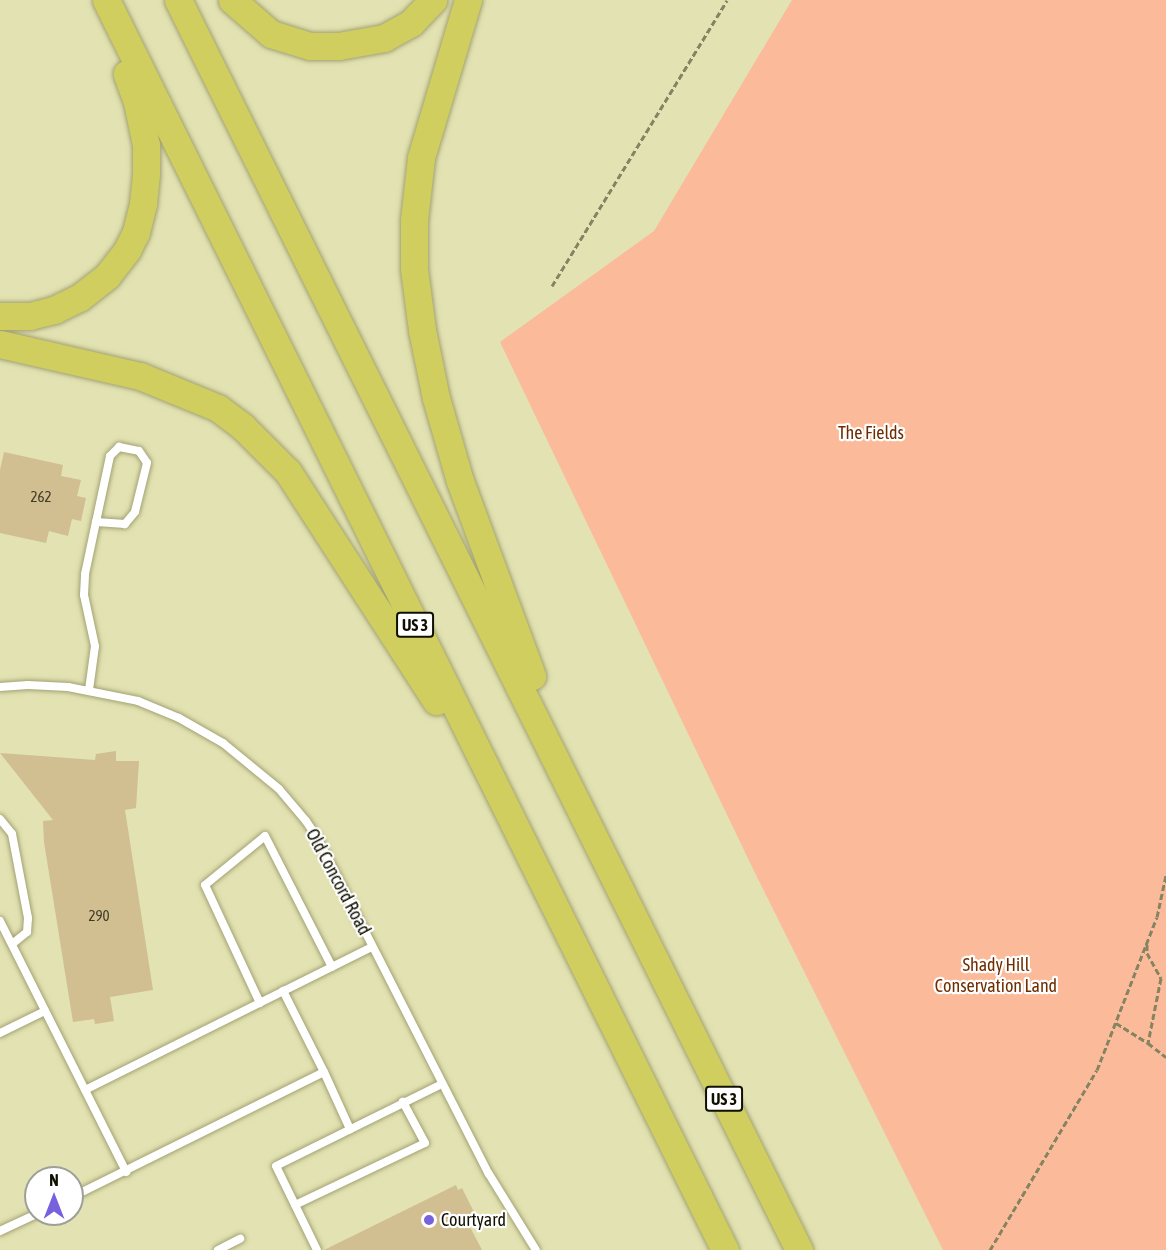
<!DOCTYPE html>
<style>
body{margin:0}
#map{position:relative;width:1166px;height:1250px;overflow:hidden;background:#e2e2b2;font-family:"Asap Condensed",sans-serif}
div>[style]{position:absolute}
.green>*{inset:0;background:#fbba99}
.building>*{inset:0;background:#d1be91}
.path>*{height:3px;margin-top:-1.5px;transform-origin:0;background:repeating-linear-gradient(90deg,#848463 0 6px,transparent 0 9px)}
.roads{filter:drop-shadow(0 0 2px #a2a274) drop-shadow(0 0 2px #a2a274)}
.service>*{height:8px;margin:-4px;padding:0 4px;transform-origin:4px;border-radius:4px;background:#fff}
.motorway>*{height:27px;margin:-13.5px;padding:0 13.5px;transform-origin:13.5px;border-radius:13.5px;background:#d0ce5e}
.dots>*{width:16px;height:16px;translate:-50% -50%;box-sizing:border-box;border:3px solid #fff;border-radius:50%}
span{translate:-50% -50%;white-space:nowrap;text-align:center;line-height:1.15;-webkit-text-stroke:4.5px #fff;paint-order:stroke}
.number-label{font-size:15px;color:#403c25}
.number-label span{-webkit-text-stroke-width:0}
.shield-label span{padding:2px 4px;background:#fff;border:2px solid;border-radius:4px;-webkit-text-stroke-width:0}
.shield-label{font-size:16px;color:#101001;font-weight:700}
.park-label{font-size:18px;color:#6f2d00}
.street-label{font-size:18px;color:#101001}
.poi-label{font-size:18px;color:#101001}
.left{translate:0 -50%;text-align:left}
.north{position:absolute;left:24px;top:1166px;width:60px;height:60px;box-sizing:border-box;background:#fff;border:2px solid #9f9f99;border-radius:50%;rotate:0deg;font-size:16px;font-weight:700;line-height:24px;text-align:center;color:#101001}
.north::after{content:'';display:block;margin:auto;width:21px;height:27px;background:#7761dc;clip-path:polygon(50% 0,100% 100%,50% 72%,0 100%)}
</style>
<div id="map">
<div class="green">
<i style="clip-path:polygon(792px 0,1166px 0,1166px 1250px,943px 1250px,755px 873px,500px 342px,654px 231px)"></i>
</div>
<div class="building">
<i style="clip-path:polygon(4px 452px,63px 465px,61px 476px,81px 480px,77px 496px,86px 498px,81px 521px,72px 519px,68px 536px,49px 531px,46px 543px,0 533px,0 470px)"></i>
<i style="clip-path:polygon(116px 751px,116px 761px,139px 761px,136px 808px,125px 810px,153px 990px,110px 997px,114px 1021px,95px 1024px,94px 1019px,73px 1022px,44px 842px,43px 821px,53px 820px,0 753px,95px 760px,96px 754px)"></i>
<i style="clip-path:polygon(456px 1185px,458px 1190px,462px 1188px,475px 1214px,470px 1216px,474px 1223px,469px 1225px,482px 1250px,324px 1250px)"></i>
</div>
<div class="path">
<i style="left:552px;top:286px;width:335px;rotate:-58.5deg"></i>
<i style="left:1147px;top:944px;width:9px;rotate:90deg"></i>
<i style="left:1147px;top:953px;width:29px;rotate:61deg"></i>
<i style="left:1161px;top:978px;width:66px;rotate:101.3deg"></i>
<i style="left:1148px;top:1043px;width:23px;rotate:38deg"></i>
<i style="left:1116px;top:1023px;width:38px;rotate:32deg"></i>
<i style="left:990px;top:1250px;width:209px;rotate:-59.3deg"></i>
<i style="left:1097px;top:1070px;width:164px;rotate:-68.6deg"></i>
<i style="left:1157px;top:917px;width:43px;rotate:-77.9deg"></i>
</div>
<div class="roads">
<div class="service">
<i style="left:0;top:687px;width:28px;rotate:-4deg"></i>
<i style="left:28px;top:685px;width:40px;rotate:2.9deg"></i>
<i style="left:68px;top:687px;width:71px;rotate:11.3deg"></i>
<i style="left:138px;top:701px;width:44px;rotate:22.5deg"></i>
<i style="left:179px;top:718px;width:51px;rotate:29.6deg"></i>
<i style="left:223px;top:743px;width:72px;rotate:39.4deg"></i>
<i style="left:279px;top:789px;width:42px;rotate:49.8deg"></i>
<i style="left:306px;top:821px;width:22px;rotate:56deg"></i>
<i style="left:318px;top:839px;width:376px;rotate:63deg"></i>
<i style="left:489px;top:1174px;width:89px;rotate:58.3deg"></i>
<i style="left:89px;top:690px;width:44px;rotate:-82.2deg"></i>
<i style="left:95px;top:646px;width:52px;rotate:-102.2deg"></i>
<i style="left:84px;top:595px;width:21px;rotate:-87deg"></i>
<i style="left:85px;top:574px;width:53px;rotate:-78.1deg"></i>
<i style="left:96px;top:522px;width:67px;rotate:-78deg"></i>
<i style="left:110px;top:456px;width:13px;rotate:-45deg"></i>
<i style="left:119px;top:447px;width:20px;rotate:11deg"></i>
<i style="left:139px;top:451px;width:14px;rotate:56deg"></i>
<i style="left:147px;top:463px;width:50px;rotate:103.8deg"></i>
<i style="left:135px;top:512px;width:16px;rotate:130deg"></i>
<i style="left:125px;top:524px;width:29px;rotate:-176deg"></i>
<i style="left:0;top:819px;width:19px;rotate:51deg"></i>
<i style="left:12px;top:834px;width:86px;rotate:79.2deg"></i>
<i style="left:28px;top:918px;width:14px;rotate:94deg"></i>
<i style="left:27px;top:932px;width:19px;rotate:141deg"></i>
<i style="left:0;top:921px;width:281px;rotate:63.3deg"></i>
<i style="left:260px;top:1003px;width:130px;rotate:-115deg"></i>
<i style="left:205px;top:885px;width:77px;rotate:-39.2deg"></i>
<i style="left:265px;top:836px;width:147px;rotate:62.9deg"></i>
<i style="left:0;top:1033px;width:50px;rotate:-26.1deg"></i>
<i style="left:324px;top:1072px;width:63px;rotate:65.5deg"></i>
<i style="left:85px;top:1090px;width:321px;rotate:-26.5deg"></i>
<i style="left:72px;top:1197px;width:281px;rotate:-26.4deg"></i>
<i style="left:324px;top:1072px;width:91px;rotate:-116.8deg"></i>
<i style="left:295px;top:1205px;width:144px;rotate:-25.5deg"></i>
<i style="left:425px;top:1143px;width:47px;rotate:-118.2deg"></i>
<i style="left:0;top:1231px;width:40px;rotate:-25deg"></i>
<i style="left:218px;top:1250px;width:25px;rotate:-27deg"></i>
<i style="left:317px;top:1250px;width:93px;rotate:-116deg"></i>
<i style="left:276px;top:1166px;width:185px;rotate:-26.3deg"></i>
</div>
<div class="motorway">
<i style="left:106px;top:0;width:1395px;rotate:63.66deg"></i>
<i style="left:178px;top:0;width:1396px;rotate:63.58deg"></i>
<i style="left:232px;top:0;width:52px;rotate:41.1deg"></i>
<i style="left:271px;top:34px;width:41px;rotate:17.1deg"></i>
<i style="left:310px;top:46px;width:29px"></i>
<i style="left:339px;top:46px;width:46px;rotate:-10.1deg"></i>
<i style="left:384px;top:38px;width:31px;rotate:-29deg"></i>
<i style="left:411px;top:23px;width:32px;rotate:-46deg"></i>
<i style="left:468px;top:0;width:165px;rotate:106.6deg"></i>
<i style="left:421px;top:158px;width:62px;rotate:96.4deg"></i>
<i style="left:414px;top:220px;width:49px;rotate:90deg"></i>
<i style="left:414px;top:269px;width:62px;rotate:82.5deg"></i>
<i style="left:422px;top:330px;width:69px;rotate:78.4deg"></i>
<i style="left:436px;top:398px;width:86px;rotate:73.9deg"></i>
<i style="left:460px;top:481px;width:208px;rotate:69.7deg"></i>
<i style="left:0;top:316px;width:30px"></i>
<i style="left:30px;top:316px;width:25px;rotate:-14deg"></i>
<i style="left:54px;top:310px;width:28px;rotate:-26deg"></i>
<i style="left:79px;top:298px;width:36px;rotate:-38deg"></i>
<i style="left:107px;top:276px;width:33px;rotate:-52deg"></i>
<i style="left:127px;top:250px;width:20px;rotate:-63deg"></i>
<i style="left:136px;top:232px;width:30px;rotate:-76deg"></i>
<i style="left:143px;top:203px;width:30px;rotate:-84deg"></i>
<i style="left:146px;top:173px;width:28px;rotate:-90deg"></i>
<i style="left:146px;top:145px;width:44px;rotate:-101.8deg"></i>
<i style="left:137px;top:102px;width:30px;rotate:-110deg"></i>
<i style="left:0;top:344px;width:144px;rotate:12.9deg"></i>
<i style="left:140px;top:376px;width:84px;rotate:22.3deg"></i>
<i style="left:218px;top:408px;width:31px;rotate:37deg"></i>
<i style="left:243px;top:427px;width:64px;rotate:45deg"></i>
<i style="left:288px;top:472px;width:273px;rotate:57.1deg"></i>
</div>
</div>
<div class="dots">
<i style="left:429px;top:1220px;background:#7761dc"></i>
</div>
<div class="number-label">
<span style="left:41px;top:497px">262</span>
<span style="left:99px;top:916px">290</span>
</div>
<div class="shield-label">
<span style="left:415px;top:625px">US 3</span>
<span style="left:724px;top:1099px">US 3</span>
</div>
<div class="park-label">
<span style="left:871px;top:433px">The Fields</span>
<span style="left:996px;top:976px">Shady Hill<br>Conservation Land</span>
</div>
<div class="street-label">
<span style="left:338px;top:882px;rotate:62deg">Old Concord Road</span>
</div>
<div class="poi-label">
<span class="left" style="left:441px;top:1220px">Courtyard</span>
</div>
<div class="north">N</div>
</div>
